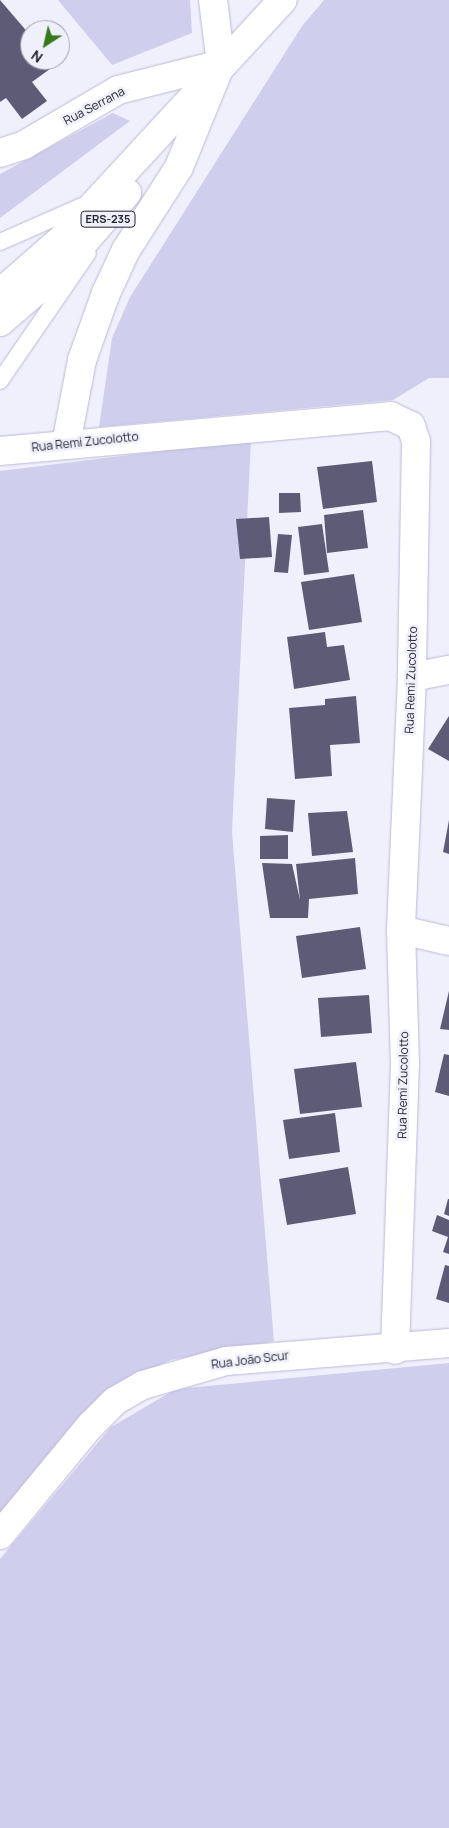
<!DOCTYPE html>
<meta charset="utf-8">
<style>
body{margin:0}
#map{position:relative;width:449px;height:1828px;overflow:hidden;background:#f0f0fd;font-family:Manrope,sans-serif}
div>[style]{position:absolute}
.green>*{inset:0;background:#d0ceed}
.building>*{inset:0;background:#5e5b77}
.roads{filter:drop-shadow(0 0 1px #bbb9d8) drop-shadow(0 0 1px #bbb9d8)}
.lane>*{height:16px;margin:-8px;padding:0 8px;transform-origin:8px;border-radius:8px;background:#fff}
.street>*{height:28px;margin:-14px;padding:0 14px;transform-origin:14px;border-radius:14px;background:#fff}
.primary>*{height:28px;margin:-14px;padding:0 14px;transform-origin:14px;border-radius:14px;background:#fff}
span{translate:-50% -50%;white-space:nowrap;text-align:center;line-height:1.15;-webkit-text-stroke:5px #f0f0fd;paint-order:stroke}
.shield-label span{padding:1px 4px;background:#f0f0fd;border:1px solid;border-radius:4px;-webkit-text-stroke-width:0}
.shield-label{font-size:11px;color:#24232f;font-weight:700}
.street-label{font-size:12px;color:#24232f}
.north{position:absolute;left:20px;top:20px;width:50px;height:50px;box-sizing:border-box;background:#f0f0fd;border:1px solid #9e9eab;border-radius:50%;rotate:215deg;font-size:14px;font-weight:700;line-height:20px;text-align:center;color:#24232f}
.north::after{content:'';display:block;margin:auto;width:18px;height:22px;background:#35791a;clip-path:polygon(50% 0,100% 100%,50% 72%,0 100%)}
</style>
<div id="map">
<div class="green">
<i style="clip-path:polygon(58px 0,190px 0,192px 33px,112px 65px)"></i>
<i style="clip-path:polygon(324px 0,449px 0,449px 378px,429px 378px,393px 400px,99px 427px,112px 338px,130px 297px,302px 26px)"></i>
<i style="clip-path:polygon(113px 113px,130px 121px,0 218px,0 174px)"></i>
<i style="clip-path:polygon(251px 440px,232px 832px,274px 1341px,171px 1360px,136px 1375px,83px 1416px,0 1513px,0 471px)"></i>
<i style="clip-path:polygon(449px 1363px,449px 1828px,0 1828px,0 1559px,111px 1427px,176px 1389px)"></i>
</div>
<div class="building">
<i style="clip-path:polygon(0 0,30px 35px,30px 60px,49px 60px,54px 66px,32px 82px,47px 101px,22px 119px,6px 98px,0 102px)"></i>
<i style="clip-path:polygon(372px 461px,377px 502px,323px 509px,317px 467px)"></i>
<i style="clip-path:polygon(279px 493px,300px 493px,301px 512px,279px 513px)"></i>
<i style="clip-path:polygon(363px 510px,368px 548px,327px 553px,324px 515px)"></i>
<i style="clip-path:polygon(269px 517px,272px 557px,240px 559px,236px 519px)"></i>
<i style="clip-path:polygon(322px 524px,329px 572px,304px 575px,298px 527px)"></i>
<i style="clip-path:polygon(278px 534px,292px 535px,288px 573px,274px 572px)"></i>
<i style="clip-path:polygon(354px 574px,362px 622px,309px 630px,301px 582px)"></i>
<i style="clip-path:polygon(325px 632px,327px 647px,344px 645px,350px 680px,294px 689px,287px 637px)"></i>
<i style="clip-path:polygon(356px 696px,360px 743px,330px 745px,332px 776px,295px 779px,289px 708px,325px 705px,325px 699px)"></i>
<i style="clip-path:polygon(449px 716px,449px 761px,428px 749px)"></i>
<i style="clip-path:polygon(267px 798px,295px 800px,293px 832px,265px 829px)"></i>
<i style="clip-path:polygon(347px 811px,353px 852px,312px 856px,308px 813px)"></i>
<i style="clip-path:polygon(449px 820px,449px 854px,443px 852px)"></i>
<i style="clip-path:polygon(288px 835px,288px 859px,260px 859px,260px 836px)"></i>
<i style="clip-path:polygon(355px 858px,358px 894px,309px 899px,308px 918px,270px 918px,262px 863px,292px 864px,300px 900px,296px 864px)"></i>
<i style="clip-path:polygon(360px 927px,366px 969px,302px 978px,296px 936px)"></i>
<i style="clip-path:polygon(449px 991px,449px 1030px,440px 1029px)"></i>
<i style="clip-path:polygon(369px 995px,372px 1033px,321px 1037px,318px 998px)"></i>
<i style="clip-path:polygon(444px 1054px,449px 1055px,449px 1096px,435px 1092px)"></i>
<i style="clip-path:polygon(356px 1062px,362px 1107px,300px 1114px,294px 1069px)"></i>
<i style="clip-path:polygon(335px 1113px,340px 1152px,289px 1159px,283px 1120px)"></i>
<i style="clip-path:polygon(348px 1167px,356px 1214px,287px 1225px,279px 1179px)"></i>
<i style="clip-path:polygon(448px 1199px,449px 1199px,449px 1216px,444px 1214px)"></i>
<i style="clip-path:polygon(437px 1215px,449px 1220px,449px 1254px,443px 1252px,448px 1237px,432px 1231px)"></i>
<i style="clip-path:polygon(445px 1265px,449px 1266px,449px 1303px,436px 1299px)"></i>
</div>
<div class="roads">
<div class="lane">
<i style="left:0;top:242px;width:97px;rotate:-23.7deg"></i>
<i style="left:0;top:381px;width:155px;rotate:-55.5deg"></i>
</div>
<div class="street">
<i style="left:0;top:153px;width:25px;rotate:-18deg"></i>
<i style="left:24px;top:145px;width:109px;rotate:-30.3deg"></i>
<i style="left:118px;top:90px;width:106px;rotate:-14.2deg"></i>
<i style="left:66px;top:444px;width:86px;rotate:-79.2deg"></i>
<i style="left:82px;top:360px;width:71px;rotate:-70.3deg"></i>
<i style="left:106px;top:293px;width:47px;rotate:-65.1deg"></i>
<i style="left:126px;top:250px;width:98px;rotate:-57.4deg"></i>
<i style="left:179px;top:167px;width:111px;rotate:-67.8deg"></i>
<i style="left:221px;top:64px;width:64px;rotate:-97.1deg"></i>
<i style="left:0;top:451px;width:392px;rotate:-5.1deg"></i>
<i style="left:390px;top:416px;width:23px;rotate:25deg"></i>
<i style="left:411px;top:426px;width:16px;rotate:72deg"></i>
<i style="left:416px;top:441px;width:236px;rotate:91deg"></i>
<i style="left:412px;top:677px;width:253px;rotate:92.5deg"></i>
<i style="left:401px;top:930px;width:133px;rotate:88.3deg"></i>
<i style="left:405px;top:1063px;width:287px;rotate:92deg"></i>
<i style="left:412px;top:677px;width:38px;rotate:-11deg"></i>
<i style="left:401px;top:930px;width:49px;rotate:12.9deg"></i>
<i style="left:0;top:1535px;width:141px;rotate:-50.5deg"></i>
<i style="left:90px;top:1426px;width:35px;rotate:-45deg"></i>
<i style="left:115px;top:1401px;width:32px;rotate:-30deg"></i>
<i style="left:143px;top:1385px;width:86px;rotate:-16.1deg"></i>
<i style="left:226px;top:1361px;width:224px;rotate:-4.6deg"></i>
</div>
<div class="primary">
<i style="left:0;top:293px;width:84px;rotate:-41.1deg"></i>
<i style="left:63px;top:238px;width:324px;rotate:-47.3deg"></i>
<i style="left:0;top:322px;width:74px;rotate:-40.6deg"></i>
<i style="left:56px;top:274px;width:108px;rotate:-48.8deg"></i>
</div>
</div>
<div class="shield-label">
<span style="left:108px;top:219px">ERS-235</span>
</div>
<div class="street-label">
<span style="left:94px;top:106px;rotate:-28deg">Rua Serrana</span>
<span style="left:85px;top:442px;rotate:-6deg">Rua Remi Zucolotto</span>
<span style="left:411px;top:680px;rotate:-88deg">Rua Remi Zucolotto</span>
<span style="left:403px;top:1085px;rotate:-89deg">Rua Remi Zucolotto</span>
<span style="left:250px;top:1360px;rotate:-7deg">Rua João Scur</span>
</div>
<div class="north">N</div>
</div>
